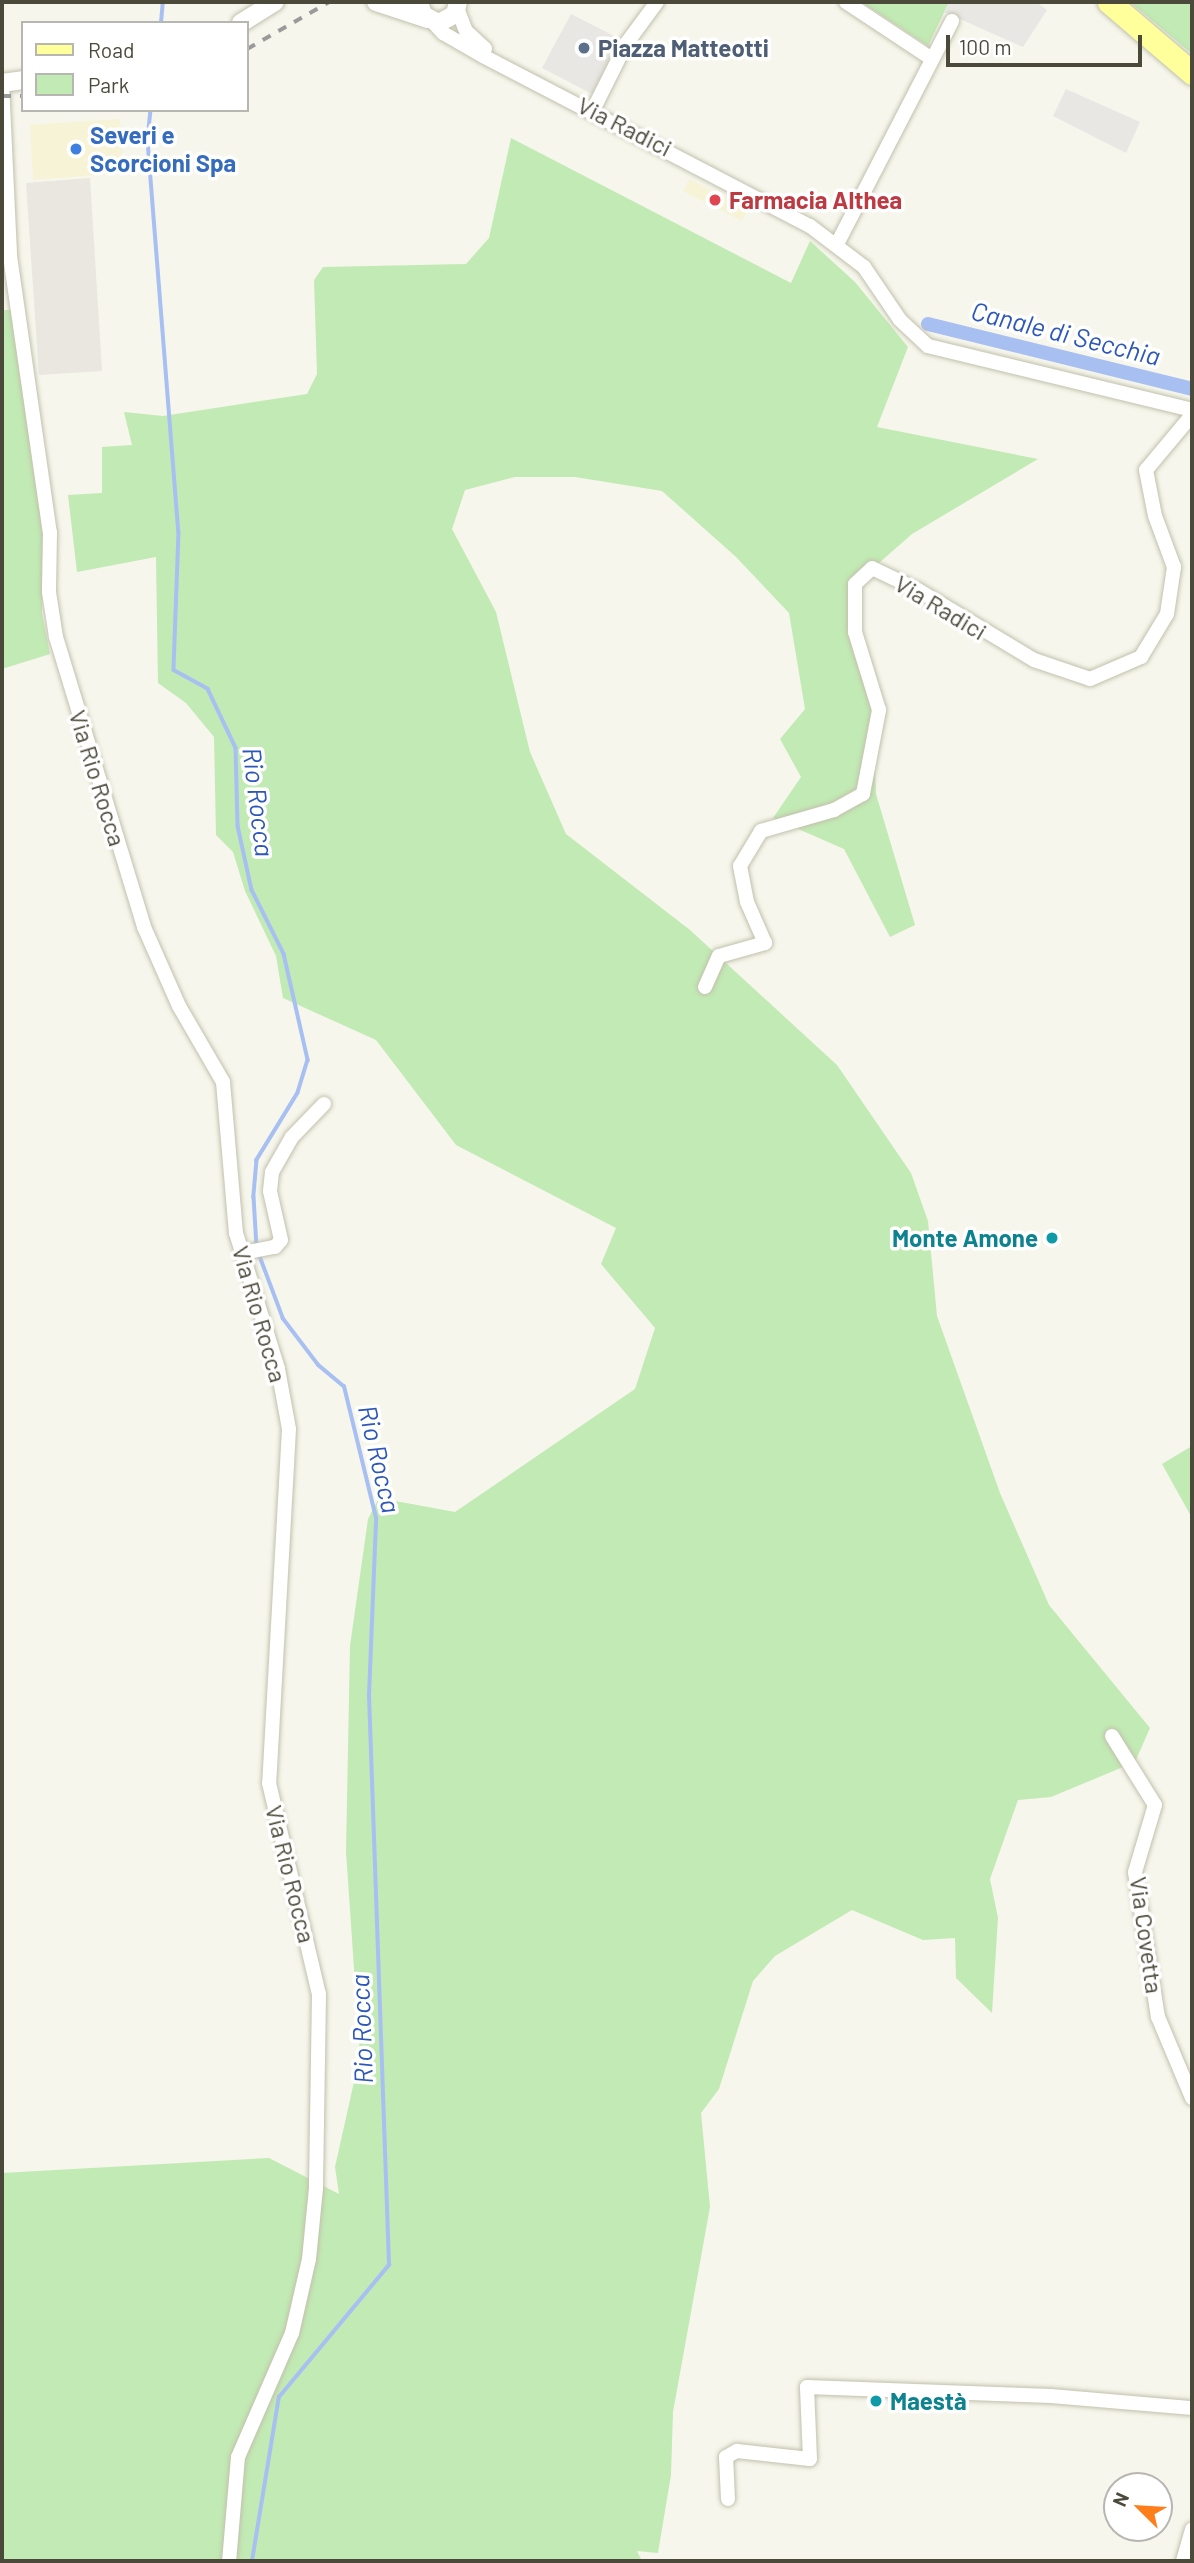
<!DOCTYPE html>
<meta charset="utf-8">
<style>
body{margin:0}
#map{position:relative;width:1194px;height:2563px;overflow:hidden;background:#f6f6ec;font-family:Barlow,sans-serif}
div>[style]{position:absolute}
.commercial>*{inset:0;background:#f7f3d7}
.industrial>*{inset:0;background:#e9e7e0}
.green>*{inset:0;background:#c2eab4}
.parking>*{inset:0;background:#e8e7e3}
.stream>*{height:3.5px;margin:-1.75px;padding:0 1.75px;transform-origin:1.75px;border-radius:1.75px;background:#a8bff2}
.canal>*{height:14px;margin:-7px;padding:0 7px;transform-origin:7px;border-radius:7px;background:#a8bff2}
.roads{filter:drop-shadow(0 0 2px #c2c1ad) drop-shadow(0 0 2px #c2c1ad)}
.minor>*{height:14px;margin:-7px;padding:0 7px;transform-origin:7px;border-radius:7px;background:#fff}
.tertiary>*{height:18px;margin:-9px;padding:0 9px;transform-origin:9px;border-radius:9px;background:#fff}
.primary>*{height:23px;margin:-11.5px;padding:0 11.5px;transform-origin:11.5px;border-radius:11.5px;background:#ffff9b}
.rail>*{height:3.5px;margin-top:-1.75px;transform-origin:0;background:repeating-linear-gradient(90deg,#9a9a9a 0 9px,transparent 0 18px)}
.dots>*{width:19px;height:19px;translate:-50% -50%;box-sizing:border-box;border:4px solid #fff;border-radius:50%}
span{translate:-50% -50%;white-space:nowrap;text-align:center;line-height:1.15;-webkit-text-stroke:7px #fff;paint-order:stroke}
.service-label{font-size:24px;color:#4e5e75;font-weight:700}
.left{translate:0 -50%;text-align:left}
.street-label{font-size:24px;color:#4b4939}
.shop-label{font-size:24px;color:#366cbe;font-weight:700}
.health-label{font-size:24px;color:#be3a42;font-weight:700}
.culture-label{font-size:24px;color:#0d838f;font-weight:700}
.right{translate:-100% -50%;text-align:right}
.water-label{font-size:26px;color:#2e57ba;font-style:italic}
.frame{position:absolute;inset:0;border:4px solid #4b4939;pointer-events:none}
.legend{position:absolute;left:21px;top:21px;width:228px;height:91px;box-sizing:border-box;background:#fff;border:2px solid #b7b6b0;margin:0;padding:9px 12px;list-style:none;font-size:21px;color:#4b4939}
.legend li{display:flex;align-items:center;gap:14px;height:35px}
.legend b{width:35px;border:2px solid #b7b6b0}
.north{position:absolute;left:1103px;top:2472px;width:70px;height:70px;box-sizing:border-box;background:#fff;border:2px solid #b7b6b0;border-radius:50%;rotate:294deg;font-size:19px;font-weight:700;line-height:28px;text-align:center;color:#4b4939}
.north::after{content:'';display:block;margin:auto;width:24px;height:32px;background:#fd7e1b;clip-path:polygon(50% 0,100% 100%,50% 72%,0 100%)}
.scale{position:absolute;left:946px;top:35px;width:196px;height:32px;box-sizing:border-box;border:4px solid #4b4939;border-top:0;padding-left:9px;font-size:21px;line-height:24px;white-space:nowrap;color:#4b4939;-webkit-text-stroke:5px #fff;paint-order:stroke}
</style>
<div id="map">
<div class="commercial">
<i style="clip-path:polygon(120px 119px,123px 173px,33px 180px,30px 125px)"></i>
<i style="clip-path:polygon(689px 179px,748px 209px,742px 221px,683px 191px)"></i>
</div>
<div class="industrial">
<i style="clip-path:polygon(90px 178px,102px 371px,39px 375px,26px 183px)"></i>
</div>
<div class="green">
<i style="clip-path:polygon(861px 2px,949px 2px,928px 46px)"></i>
<i style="clip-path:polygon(1130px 2px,1192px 2px,1192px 54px)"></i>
<i style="clip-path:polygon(511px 138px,791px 283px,810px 241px,855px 282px,908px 347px,877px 427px,1038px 459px,912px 534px,855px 584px,855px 632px,879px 710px,874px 745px,876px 794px,915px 925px,890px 937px,844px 849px,773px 818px,801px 777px,780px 739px,805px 709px,789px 613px,735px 556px,662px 491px,575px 477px,515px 477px,465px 490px,452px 529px,496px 612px,530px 752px,566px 834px,690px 930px,837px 1065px,911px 1173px,928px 1221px,937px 1316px,1000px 1493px,1049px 1605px,1150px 1728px,1135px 1762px,1051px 1797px,1018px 1800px,990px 1879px,998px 1918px,992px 2013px,956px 1978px,955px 1938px,923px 1940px,852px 1910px,775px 1956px,753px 1981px,719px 2089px,701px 2113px,710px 2207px,673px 2412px,671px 2475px,658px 2553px,637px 2551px,642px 2561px,2px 2561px,2px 2173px,269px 2158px,339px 2194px,335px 2167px,360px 2055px,346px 1852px,350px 1646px,368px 1519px,379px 1498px,455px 1512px,635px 1389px,655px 1328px,601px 1264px,616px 1228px,456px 1145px,376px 1040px,283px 998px,276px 956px,245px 891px,233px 852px,216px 835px,214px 737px,186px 703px,158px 683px,156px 557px,77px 572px,68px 495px,102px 493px,102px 447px,132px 445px,124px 412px,163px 416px,307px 394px,317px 374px,314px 280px,323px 267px,466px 264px,489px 238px)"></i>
<i style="clip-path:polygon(2px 310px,11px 310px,43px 532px,42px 613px,50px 654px,2px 669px)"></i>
<i style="clip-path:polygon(1192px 1446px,1192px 1518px,1162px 1464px)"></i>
</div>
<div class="parking">
<i style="clip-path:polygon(949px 2px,1036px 2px,1047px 10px,1023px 47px,944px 12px)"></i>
<i style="clip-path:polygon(571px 14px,620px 39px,592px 94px,542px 68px)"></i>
<i style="clip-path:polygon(1066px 89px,1140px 122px,1126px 153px,1053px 116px)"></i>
</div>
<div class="stream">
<i style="left:161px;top:23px;width:21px;rotate:-85deg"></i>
<i style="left:151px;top:110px;width:31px;rotate:96deg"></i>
<i style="left:148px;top:141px;width:392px;rotate:85.5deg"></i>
<i style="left:179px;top:532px;width:138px;rotate:92.1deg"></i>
<i style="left:174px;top:670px;width:39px;rotate:29deg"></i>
<i style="left:208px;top:689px;width:65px;rotate:64.6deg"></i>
<i style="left:236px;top:748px;width:78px;rotate:88.5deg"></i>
<i style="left:238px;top:826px;width:66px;rotate:77.7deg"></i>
<i style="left:252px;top:890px;width:72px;rotate:63.4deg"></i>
<i style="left:284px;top:954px;width:109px;rotate:77.2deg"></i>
<i style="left:308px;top:1060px;width:34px;rotate:107deg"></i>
<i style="left:298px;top:1093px;width:79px;rotate:121.5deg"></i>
<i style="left:257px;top:1160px;width:37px;rotate:95deg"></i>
<i style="left:254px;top:1197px;width:51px;rotate:86.6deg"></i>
<i style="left:252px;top:2561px;width:166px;rotate:-80.7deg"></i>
<i style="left:279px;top:2397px;width:172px;rotate:-50.2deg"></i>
<i style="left:389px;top:2265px;width:569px;rotate:-92.01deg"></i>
<i style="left:369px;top:1696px;width:178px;rotate:-87.7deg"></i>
<i style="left:376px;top:1518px;width:135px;rotate:-103.7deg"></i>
<i style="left:344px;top:1387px;width:34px;rotate:-140deg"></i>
<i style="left:318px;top:1365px;width:58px;rotate:-127.3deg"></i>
<i style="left:283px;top:1319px;width:68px;rotate:-110.6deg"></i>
</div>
<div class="canal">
<i style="left:928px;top:324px;width:272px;rotate:13.8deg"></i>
</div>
<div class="roads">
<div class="minor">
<i style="left:846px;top:2px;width:103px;rotate:33.5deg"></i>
<i style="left:457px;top:8px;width:25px;rotate:69deg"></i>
<i style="left:466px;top:31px;width:26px;rotate:43deg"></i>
<i style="left:433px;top:22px;width:15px;rotate:48deg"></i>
<i style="left:443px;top:33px;width:46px;rotate:29.9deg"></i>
<i style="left:483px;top:56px;width:369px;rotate:27.5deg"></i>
<i style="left:810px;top:226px;width:68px;rotate:37.2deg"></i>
<i style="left:864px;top:267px;width:64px;rotate:55.8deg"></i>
<i style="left:900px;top:320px;width:38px;rotate:43deg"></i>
<i style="left:928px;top:346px;width:272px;rotate:13.6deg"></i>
<i style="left:2px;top:84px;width:172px;rotate:87.3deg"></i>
<i style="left:10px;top:256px;width:279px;rotate:81.8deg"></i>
<i style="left:50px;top:532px;width:60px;rotate:91deg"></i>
<i style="left:49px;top:592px;width:46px;rotate:81.2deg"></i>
<i style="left:56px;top:637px;width:303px;rotate:73.1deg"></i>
<i style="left:144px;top:927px;width:86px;rotate:66.1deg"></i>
<i style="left:179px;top:1006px;width:88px;rotate:59.9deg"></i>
<i style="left:223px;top:1082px;width:152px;rotate:85.1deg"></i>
<i style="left:236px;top:1233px;width:142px;rotate:72.8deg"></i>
<i style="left:278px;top:1369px;width:61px;rotate:79.6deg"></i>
<i style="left:289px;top:1429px;width:355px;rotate:93.2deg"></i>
<i style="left:269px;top:1783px;width:217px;rotate:76.7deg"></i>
<i style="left:319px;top:1994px;width:194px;rotate:90.9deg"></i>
<i style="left:316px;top:2188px;width:71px;rotate:95.6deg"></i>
<i style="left:309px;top:2259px;width:76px;rotate:102.9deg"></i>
<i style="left:292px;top:2333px;width:135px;rotate:113.5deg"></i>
<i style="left:238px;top:2457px;width:104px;rotate:94.9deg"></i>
<i style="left:593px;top:110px;width:74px;rotate:-63.4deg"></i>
<i style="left:626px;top:44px;width:52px;rotate:-53.6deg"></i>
<i style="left:837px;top:244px;width:251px;rotate:-62.7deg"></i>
<i style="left:705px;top:987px;width:34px;rotate:-66deg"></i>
<i style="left:719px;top:956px;width:48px;rotate:-15.8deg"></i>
<i style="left:765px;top:943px;width:45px;rotate:-113.7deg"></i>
<i style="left:747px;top:902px;width:37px;rotate:-101deg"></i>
<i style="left:740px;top:866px;width:41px;rotate:-59deg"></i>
<i style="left:761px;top:831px;width:76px;rotate:-16deg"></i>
<i style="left:834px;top:810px;width:33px;rotate:-29deg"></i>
<i style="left:863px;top:794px;width:86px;rotate:-79.2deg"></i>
<i style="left:879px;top:710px;width:82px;rotate:-107.1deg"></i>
<i style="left:855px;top:632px;width:48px;rotate:-90deg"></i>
<i style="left:855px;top:584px;width:23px;rotate:-43deg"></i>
<i style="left:872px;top:568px;width:51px;rotate:25.6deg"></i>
<i style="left:918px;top:590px;width:135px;rotate:31.1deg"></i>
<i style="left:1034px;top:660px;width:59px;rotate:18.7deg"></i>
<i style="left:1090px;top:679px;width:56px;rotate:-23.3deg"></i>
<i style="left:1141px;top:657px;width:50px;rotate:-58.8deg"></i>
<i style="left:1167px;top:614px;width:48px;rotate:-81.5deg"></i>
<i style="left:1174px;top:567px;width:54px;rotate:-110.4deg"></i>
<i style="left:1155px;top:516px;width:47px;rotate:-101.1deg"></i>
<i style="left:1146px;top:470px;width:72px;rotate:-50.1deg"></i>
<i style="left:243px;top:1253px;width:33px;rotate:-11deg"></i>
<i style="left:275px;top:1247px;width:9px;rotate:-49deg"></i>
<i style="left:281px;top:1240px;width:50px;rotate:-102.7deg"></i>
<i style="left:270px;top:1191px;width:19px;rotate:-84deg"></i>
<i style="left:272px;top:1172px;width:40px;rotate:-60.3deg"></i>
<i style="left:292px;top:1137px;width:46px;rotate:-45.9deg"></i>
<i style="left:1112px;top:1736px;width:81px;rotate:58.1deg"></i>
<i style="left:1155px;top:1805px;width:70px;rotate:106.6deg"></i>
<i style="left:1135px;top:1872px;width:147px;rotate:81deg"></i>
<i style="left:1158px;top:2017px;width:88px;rotate:67.2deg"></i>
<i style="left:728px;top:2499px;width:42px;rotate:-92.7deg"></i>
<i style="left:726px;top:2457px;width:13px;rotate:-29deg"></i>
<i style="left:737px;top:2451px;width:73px;rotate:6.3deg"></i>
<i style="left:810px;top:2459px;width:72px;rotate:-92.4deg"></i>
<i style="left:807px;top:2387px;width:244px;rotate:2.1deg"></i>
<i style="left:1051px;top:2396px;width:142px;rotate:4.9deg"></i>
<i style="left:1183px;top:2561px;width:33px;rotate:-74deg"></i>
</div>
<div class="tertiary">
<i style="left:376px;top:2px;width:55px;rotate:18.1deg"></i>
<i style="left:419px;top:2px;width:14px;rotate:73deg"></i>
<i style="left:423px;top:15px;width:18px;rotate:27deg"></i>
<i style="left:439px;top:23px;width:18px;rotate:-29deg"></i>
<i style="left:455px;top:14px;width:12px;rotate:-76deg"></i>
<i style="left:241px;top:23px;width:40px;rotate:-32deg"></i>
<i style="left:2px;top:83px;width:21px;rotate:-8deg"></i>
</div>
<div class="primary">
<i style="left:1109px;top:2px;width:109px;rotate:40.5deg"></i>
</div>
</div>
<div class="rail">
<i style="left:247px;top:49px;width:95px;rotate:-29.8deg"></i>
<i style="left:2px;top:96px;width:21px"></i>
</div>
<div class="dots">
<i style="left:584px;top:48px;background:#5c6f8a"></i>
<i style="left:76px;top:149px;background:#3f7fe0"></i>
<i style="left:715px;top:200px;background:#e0444e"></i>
<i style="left:1052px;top:1238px;background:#0f9aa8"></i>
<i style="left:876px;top:2401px;background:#0f9aa8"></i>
</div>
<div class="service-label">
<span class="left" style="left:598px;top:48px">Piazza Matteotti</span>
</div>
<div class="street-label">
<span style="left:625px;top:126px;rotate:27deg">Via Radici</span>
<span style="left:941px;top:607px;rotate:31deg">Via Radici</span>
<span style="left:98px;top:778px;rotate:73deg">Via Rio Rocca</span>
<span style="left:260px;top:1314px;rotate:74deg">Via Rio Rocca</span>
<span style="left:291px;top:1874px;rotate:76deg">Via Rio Rocca</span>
<span style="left:1147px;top:1935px;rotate:82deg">Via Covetta</span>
</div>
<div class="shop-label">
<span class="left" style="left:90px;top:149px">Severi e<br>Scorcioni Spa</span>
</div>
<div class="health-label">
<span class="left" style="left:729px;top:200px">Farmacia Althea</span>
</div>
<div class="culture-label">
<span class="right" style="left:1038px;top:1238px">Monte Amone</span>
<span class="left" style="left:890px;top:2401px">Maestà</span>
</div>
<div class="water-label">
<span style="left:1066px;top:333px;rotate:14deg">Canale di Secchia</span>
<span style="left:259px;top:802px;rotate:83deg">Rio Rocca</span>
<span style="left:380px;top:1459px;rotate:77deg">Rio Rocca</span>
<span style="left:361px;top:2029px;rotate:-92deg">Rio Rocca</span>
</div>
<div class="frame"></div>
<ul class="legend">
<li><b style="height:9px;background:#ffff9b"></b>Road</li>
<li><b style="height:19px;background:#c2eab4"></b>Park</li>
</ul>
<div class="north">N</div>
<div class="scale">100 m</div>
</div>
